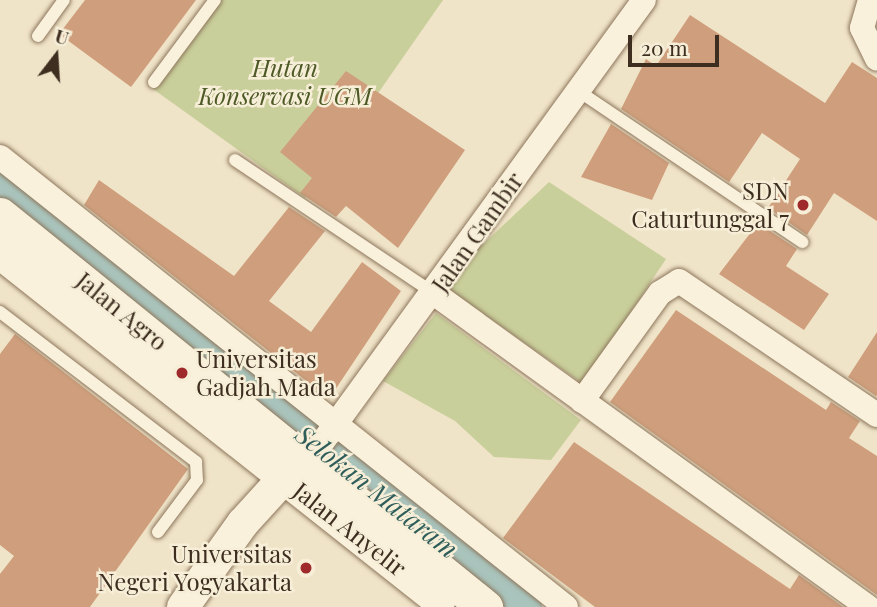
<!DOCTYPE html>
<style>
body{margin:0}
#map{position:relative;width:877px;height:607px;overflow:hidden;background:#f0e4c8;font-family:"Playfair Display",serif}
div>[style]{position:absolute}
.green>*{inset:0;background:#c9cf9b}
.canal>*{height:32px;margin:-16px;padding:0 16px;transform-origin:16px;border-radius:16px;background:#a9c4bc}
.building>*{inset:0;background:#cf9f7d}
.roads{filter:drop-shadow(0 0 2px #8d765c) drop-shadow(0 0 2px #8d765c)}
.service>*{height:12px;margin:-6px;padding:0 6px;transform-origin:6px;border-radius:6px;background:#faf1dc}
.minor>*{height:24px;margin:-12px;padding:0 12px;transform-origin:12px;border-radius:12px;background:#faf1dc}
.tertiary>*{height:32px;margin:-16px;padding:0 16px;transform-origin:16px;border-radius:16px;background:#faf1dc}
.secondary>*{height:35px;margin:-17.5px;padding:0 17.5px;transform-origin:17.5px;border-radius:17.5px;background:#faf1dc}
.dots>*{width:19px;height:19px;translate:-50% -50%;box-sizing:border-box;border:4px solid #f7eed8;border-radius:50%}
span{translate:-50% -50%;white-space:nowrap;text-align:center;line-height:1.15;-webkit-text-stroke:5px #f7eed8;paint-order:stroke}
.park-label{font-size:24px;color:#4d5a26;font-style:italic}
.poi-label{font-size:24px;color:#3d2e20}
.right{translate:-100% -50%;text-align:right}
.left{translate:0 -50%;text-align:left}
.street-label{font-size:24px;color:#3d2e20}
.water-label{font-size:26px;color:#2f5d5a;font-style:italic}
.north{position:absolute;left:21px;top:21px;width:70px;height:70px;-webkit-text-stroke:5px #f7eed8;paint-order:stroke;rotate:17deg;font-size:19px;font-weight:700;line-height:28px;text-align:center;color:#3d2e20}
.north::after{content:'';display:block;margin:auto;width:24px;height:32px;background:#3d2e20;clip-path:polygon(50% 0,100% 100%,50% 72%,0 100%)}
.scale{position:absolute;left:628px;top:35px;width:91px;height:32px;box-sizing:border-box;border:4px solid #3d2e20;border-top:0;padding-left:9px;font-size:21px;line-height:24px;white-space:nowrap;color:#3d2e20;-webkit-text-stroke:5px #f7eed8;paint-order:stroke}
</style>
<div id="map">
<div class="green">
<i style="clip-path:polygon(219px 0,443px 0,305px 198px,153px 89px)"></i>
<i style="clip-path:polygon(549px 182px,666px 259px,583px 384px,441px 284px)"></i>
<i style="clip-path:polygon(436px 313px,581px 420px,551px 460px,494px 457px,455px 421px,383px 381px)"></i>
</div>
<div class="canal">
<i style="left:0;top:189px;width:672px;rotate:38.47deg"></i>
</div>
<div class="building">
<i style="clip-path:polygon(85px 0,196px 0,131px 87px,59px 34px)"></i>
<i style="clip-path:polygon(690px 15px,825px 103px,852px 62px,877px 78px,877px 221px,834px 193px,807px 235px,768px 208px,800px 159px,762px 133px,729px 182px,621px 109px,646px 59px,656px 66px)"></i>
<i style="clip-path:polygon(346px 71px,465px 150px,398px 248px,346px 206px,336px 217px,300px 193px,312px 178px,280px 152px)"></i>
<i style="clip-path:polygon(611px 124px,669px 163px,652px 200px,581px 177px)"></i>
<i style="clip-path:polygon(99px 180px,234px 276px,289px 207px,325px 231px,269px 301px,311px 332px,362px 262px,401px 291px,329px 399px,84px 205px)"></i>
<i style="clip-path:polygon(758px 223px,797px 249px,786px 266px,829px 294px,804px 330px,719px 274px)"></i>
<i style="clip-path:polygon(676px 310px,826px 410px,831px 402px,860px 421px,849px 438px,877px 456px,877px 595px,610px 402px)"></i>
<i style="clip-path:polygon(877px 332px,877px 395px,876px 396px,848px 377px)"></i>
<i style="clip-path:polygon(15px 334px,188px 469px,90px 607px,0 607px,0 574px,14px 556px,0 545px,0 354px)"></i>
<i style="clip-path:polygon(574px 442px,790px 589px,799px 575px,843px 607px,595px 607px,503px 538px)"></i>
</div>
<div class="roads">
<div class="service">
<i style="left:38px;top:36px;width:44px;rotate:-54.2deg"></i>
<i style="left:154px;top:82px;width:102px;rotate:-53.4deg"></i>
<i style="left:577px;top:90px;width:272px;rotate:34deg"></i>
<i style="left:235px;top:160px;width:241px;rotate:33.8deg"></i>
<i style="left:0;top:312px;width:247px;rotate:37.4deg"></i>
<i style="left:196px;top:462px;width:18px;rotate:87deg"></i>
<i style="left:197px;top:480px;width:65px;rotate:126.9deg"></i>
</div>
<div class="minor">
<i style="left:870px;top:0;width:29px;rotate:106deg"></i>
<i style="left:862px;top:28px;width:34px;rotate:64deg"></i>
<i style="left:0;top:157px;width:723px;rotate:38.49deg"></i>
<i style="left:435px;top:294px;width:534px;rotate:35.86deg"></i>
<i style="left:582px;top:401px;width:133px;rotate:-54.2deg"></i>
<i style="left:660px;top:293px;width:22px;rotate:-32deg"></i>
<i style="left:679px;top:281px;width:239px;rotate:34.1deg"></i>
<i style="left:308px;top:462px;width:571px;rotate:-53.97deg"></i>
</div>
<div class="tertiary">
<i style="left:183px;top:607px;width:103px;rotate:-54.5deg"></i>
<i style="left:243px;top:523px;width:61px;rotate:-47.7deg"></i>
<i style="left:284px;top:478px;width:27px;rotate:-34deg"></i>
</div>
<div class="secondary">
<i style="left:0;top:215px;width:624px;rotate:38.95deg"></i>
<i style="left:0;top:251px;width:559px;rotate:38.39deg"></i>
</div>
</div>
<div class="dots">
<i style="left:803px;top:205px;background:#9e2a2b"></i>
<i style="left:182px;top:373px;background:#9e2a2b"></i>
<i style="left:306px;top:568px;background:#9e2a2b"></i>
</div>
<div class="park-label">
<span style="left:285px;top:82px">Hutan<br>Konservasi UGM</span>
</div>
<div class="poi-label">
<span class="right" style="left:789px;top:205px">SDN<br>Caturtunggal 7</span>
<span class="left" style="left:196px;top:373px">Universitas<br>Gadjah Mada</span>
<span class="right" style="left:292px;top:568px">Universitas<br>Negeri Yogyakarta</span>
</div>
<div class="street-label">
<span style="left:477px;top:232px;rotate:-55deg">Jalan Gambir</span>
<span style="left:122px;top:311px;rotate:39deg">Jalan Agro</span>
<span style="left:350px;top:529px;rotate:38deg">Jalan Anyelir</span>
</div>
<div class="water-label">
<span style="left:377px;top:491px;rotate:38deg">Selokan Mataram</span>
</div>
<div class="north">U</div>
<div class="scale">20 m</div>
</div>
